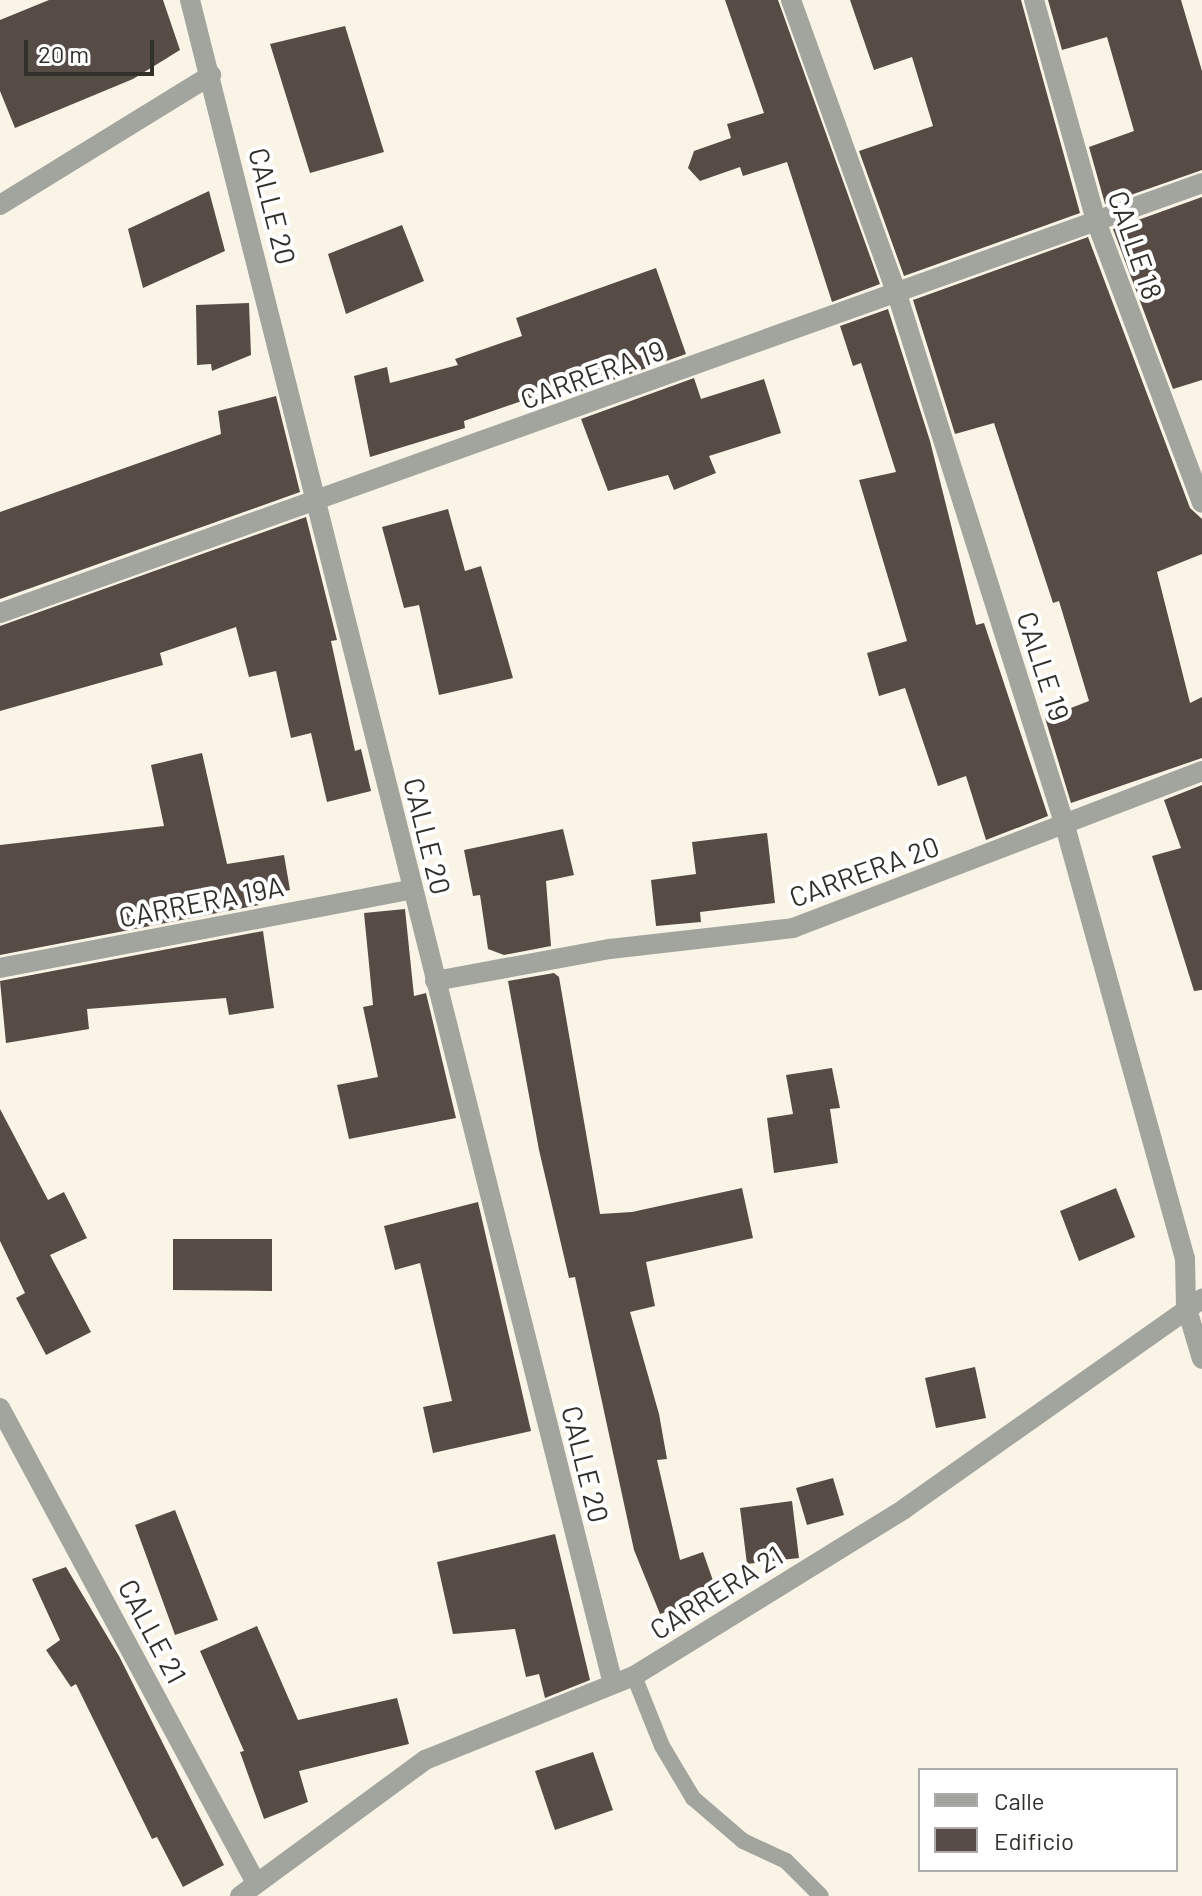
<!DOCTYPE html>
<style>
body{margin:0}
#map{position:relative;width:1202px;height:1896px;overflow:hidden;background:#faf4e7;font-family:Barlow,sans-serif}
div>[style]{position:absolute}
.building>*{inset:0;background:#564b45}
.lane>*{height:16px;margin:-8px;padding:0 8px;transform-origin:8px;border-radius:8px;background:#a2a49e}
.street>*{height:20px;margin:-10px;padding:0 10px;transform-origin:10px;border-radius:10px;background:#a2a49e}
span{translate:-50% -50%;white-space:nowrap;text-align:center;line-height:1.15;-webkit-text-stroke:8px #fff;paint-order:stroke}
.street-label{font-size:28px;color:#32302b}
.legend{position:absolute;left:918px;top:1768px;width:260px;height:104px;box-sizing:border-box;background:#fff;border:2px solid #adacaa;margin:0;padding:10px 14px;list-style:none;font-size:24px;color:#32302b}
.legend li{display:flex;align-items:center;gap:16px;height:40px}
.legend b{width:40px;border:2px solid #adacaa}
.scale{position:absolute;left:24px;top:40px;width:130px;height:36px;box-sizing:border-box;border:4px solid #32302b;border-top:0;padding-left:10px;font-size:24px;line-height:28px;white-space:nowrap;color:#32302b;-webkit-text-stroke:6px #fff;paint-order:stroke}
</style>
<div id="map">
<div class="building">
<i style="clip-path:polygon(49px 0,163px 0,180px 50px,133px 79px,15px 128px,0 91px,0 20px)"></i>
<i style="clip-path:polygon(725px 0,778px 0,880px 284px,832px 302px,787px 162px,743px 176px,740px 167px,700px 181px,688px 168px,694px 151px,731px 138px,727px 124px,764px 113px)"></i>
<i style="clip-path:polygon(850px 0,1021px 0,1080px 213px,904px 276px,859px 151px,933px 126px,912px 57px,874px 70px)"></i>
<i style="clip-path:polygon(1048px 0,1181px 0,1202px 71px,1202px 170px,1105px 204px,1089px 147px,1134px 131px,1107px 37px,1062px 50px)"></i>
<i style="clip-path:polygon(345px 26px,384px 152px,310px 173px,270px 44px)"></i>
<i style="clip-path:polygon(209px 191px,225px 251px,143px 288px,128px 229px)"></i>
<i style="clip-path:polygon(1202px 197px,1202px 380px,1173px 389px,1113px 229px)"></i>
<i style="clip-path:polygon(402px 225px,424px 281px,346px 314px,328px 254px)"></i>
<i style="clip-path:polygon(1088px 237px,1190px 508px,1202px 519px,1202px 554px,1157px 572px,1190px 703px,1202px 697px,1202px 758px,1071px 803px,1045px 718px,1089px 701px,1059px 601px,1053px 603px,994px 423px,955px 434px,913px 300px)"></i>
<i style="clip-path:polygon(656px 268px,686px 354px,571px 395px,570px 391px,544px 400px,542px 394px,464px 421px,465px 428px,370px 457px,354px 376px,387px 367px,390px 383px,458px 365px,455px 359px,522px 336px,516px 318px)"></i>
<i style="clip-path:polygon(249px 303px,251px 355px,212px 371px,211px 364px,197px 365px,196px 305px)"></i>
<i style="clip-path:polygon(888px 309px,930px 441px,976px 625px,984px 623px,1048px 816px,986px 840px,966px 776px,938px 786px,905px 688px,879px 696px,867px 653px,907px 641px,859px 480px,896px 472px,861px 363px,853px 366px,840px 326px)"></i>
<i style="clip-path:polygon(694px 378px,701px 399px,764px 379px,781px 433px,709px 456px,716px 473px,674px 490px,668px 475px,608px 491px,581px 419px)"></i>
<i style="clip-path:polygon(276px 396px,300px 492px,0 599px,0 512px,221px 434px,218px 411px)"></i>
<i style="clip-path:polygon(448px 509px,465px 571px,481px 566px,513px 678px,439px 695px,419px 605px,404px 608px,382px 527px)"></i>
<i style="clip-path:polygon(306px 517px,337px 640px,331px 641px,355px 751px,361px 749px,371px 791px,327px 802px,311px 733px,291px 738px,276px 671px,249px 677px,236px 627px,160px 653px,163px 665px,0 711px,0 626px)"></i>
<i style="clip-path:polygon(202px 753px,227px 864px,284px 855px,290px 890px,258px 896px,259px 905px,0 955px,0 845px,164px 826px,151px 765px)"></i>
<i style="clip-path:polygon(1202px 785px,1202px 990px,1194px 991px,1152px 856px,1181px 848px,1164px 800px)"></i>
<i style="clip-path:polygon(563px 829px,574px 875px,546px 881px,551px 946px,504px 955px,488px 949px,480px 895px,473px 896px,464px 850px)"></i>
<i style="clip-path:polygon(767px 833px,775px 903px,700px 912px,701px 922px,656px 926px,651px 880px,696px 874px,692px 842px)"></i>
<i style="clip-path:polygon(405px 909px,414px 996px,426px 993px,456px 1118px,349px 1139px,337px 1085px,378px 1077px,363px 1007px,373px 1005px,364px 913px)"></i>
<i style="clip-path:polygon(263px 931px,274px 1008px,229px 1015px,226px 998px,87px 1009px,89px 1029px,6px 1043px,0 981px)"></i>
<i style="clip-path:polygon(554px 973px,559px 977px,600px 1214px,632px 1212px,742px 1188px,753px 1238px,646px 1262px,655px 1306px,630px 1312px,659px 1414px,667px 1459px,657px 1460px,680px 1560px,703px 1552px,718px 1595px,660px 1614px,634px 1550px,575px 1277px,569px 1278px,539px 1150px,508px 981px)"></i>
<i style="clip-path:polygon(832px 1068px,840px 1108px,830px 1109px,838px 1163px,774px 1173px,767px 1118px,793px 1114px,786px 1075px)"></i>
<i style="clip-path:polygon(0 1109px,48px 1200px,64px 1192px,87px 1238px,50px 1255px,91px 1332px,46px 1355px,16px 1298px,25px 1293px,0 1241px)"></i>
<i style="clip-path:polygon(1116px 1188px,1135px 1237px,1079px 1261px,1060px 1211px)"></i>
<i style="clip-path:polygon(478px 1202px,531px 1431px,433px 1453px,423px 1407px,452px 1401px,420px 1263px,395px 1270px,384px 1226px)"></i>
<i style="clip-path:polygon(173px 1239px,272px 1239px,272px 1291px,173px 1290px)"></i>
<i style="clip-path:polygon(975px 1367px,986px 1418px,936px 1428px,925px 1378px)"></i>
<i style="clip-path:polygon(833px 1478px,844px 1515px,807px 1525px,796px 1488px)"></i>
<i style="clip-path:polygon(792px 1501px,799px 1558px,747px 1564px,740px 1508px)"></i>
<i style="clip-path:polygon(175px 1510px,218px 1620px,175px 1635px,135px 1525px)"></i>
<i style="clip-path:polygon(555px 1534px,590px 1680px,545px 1698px,539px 1674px,526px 1677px,515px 1629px,453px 1634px,437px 1562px)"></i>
<i style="clip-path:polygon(66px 1567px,119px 1656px,224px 1865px,183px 1887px,157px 1837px,152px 1839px,76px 1684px,71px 1687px,46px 1650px,60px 1640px,32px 1579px)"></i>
<i style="clip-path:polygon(257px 1626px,298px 1720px,397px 1698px,409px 1744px,299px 1771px,308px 1802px,264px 1819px,240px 1752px,244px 1751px,200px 1651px)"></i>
<i style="clip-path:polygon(593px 1752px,613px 1810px,555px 1830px,535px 1771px)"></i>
</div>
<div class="lane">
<i style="left:634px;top:1676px;width:75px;rotate:68.2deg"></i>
<i style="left:662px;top:1746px;width:61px;rotate:59.2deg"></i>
<i style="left:693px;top:1798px;width:66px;rotate:40.7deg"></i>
<i style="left:743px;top:1841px;width:47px;rotate:24.9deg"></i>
<i style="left:786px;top:1861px;width:49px;rotate:45deg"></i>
</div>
<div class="street">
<i style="left:190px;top:0;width:1736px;rotate:75.9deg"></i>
<i style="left:791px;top:0;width:313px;rotate:70.2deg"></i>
<i style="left:897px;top:294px;width:558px;rotate:72.47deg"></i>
<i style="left:1065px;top:826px;width:449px;rotate:74.5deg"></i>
<i style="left:1185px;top:1259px;width:47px;rotate:88.8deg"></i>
<i style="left:1186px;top:1306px;width:55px;rotate:73.2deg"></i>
<i style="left:1034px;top:0;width:230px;rotate:74.3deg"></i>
<i style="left:1096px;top:221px;width:301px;rotate:69.4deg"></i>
<i style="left:0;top:205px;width:248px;rotate:-31.6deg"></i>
<i style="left:0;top:613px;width:1277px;rotate:-19.68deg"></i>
<i style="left:0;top:968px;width:420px;rotate:-10.8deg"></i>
<i style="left:435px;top:981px;width:178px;rotate:-10.4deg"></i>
<i style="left:610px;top:949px;width:184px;rotate:-6.5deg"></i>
<i style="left:793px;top:928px;width:438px;rotate:-21deg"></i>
<i style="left:0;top:1408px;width:537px;rotate:61.67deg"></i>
<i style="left:240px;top:1896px;width:230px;rotate:-36.3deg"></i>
<i style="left:425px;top:1760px;width:225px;rotate:-21.9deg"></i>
<i style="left:634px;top:1676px;width:317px;rotate:-31.7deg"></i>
<i style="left:904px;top:1509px;width:365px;rotate:-35.2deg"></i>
</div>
<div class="street-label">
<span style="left:273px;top:206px;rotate:76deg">CALLE 20</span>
<span style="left:1136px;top:245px;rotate:71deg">CALLE 18</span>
<span style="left:592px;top:374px;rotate:-20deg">CARRERA 19</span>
<span style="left:1044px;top:666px;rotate:72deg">CALLE 19</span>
<span style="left:428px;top:836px;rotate:76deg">CALLE 20</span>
<span style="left:864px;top:871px;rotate:-20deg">CARRERA 20</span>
<span style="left:201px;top:901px;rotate:-11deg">CARRERA 19A</span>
<span style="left:586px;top:1464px;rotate:76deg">CALLE 20</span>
<span style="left:716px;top:1592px;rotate:-32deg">CARRERA 21</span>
<span style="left:153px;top:1631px;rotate:62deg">CALLE 21</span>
</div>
<ul class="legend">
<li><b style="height:10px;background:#a2a49e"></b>Calle</li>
<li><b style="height:22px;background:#564b45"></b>Edificio</li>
</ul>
<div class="scale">20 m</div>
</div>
